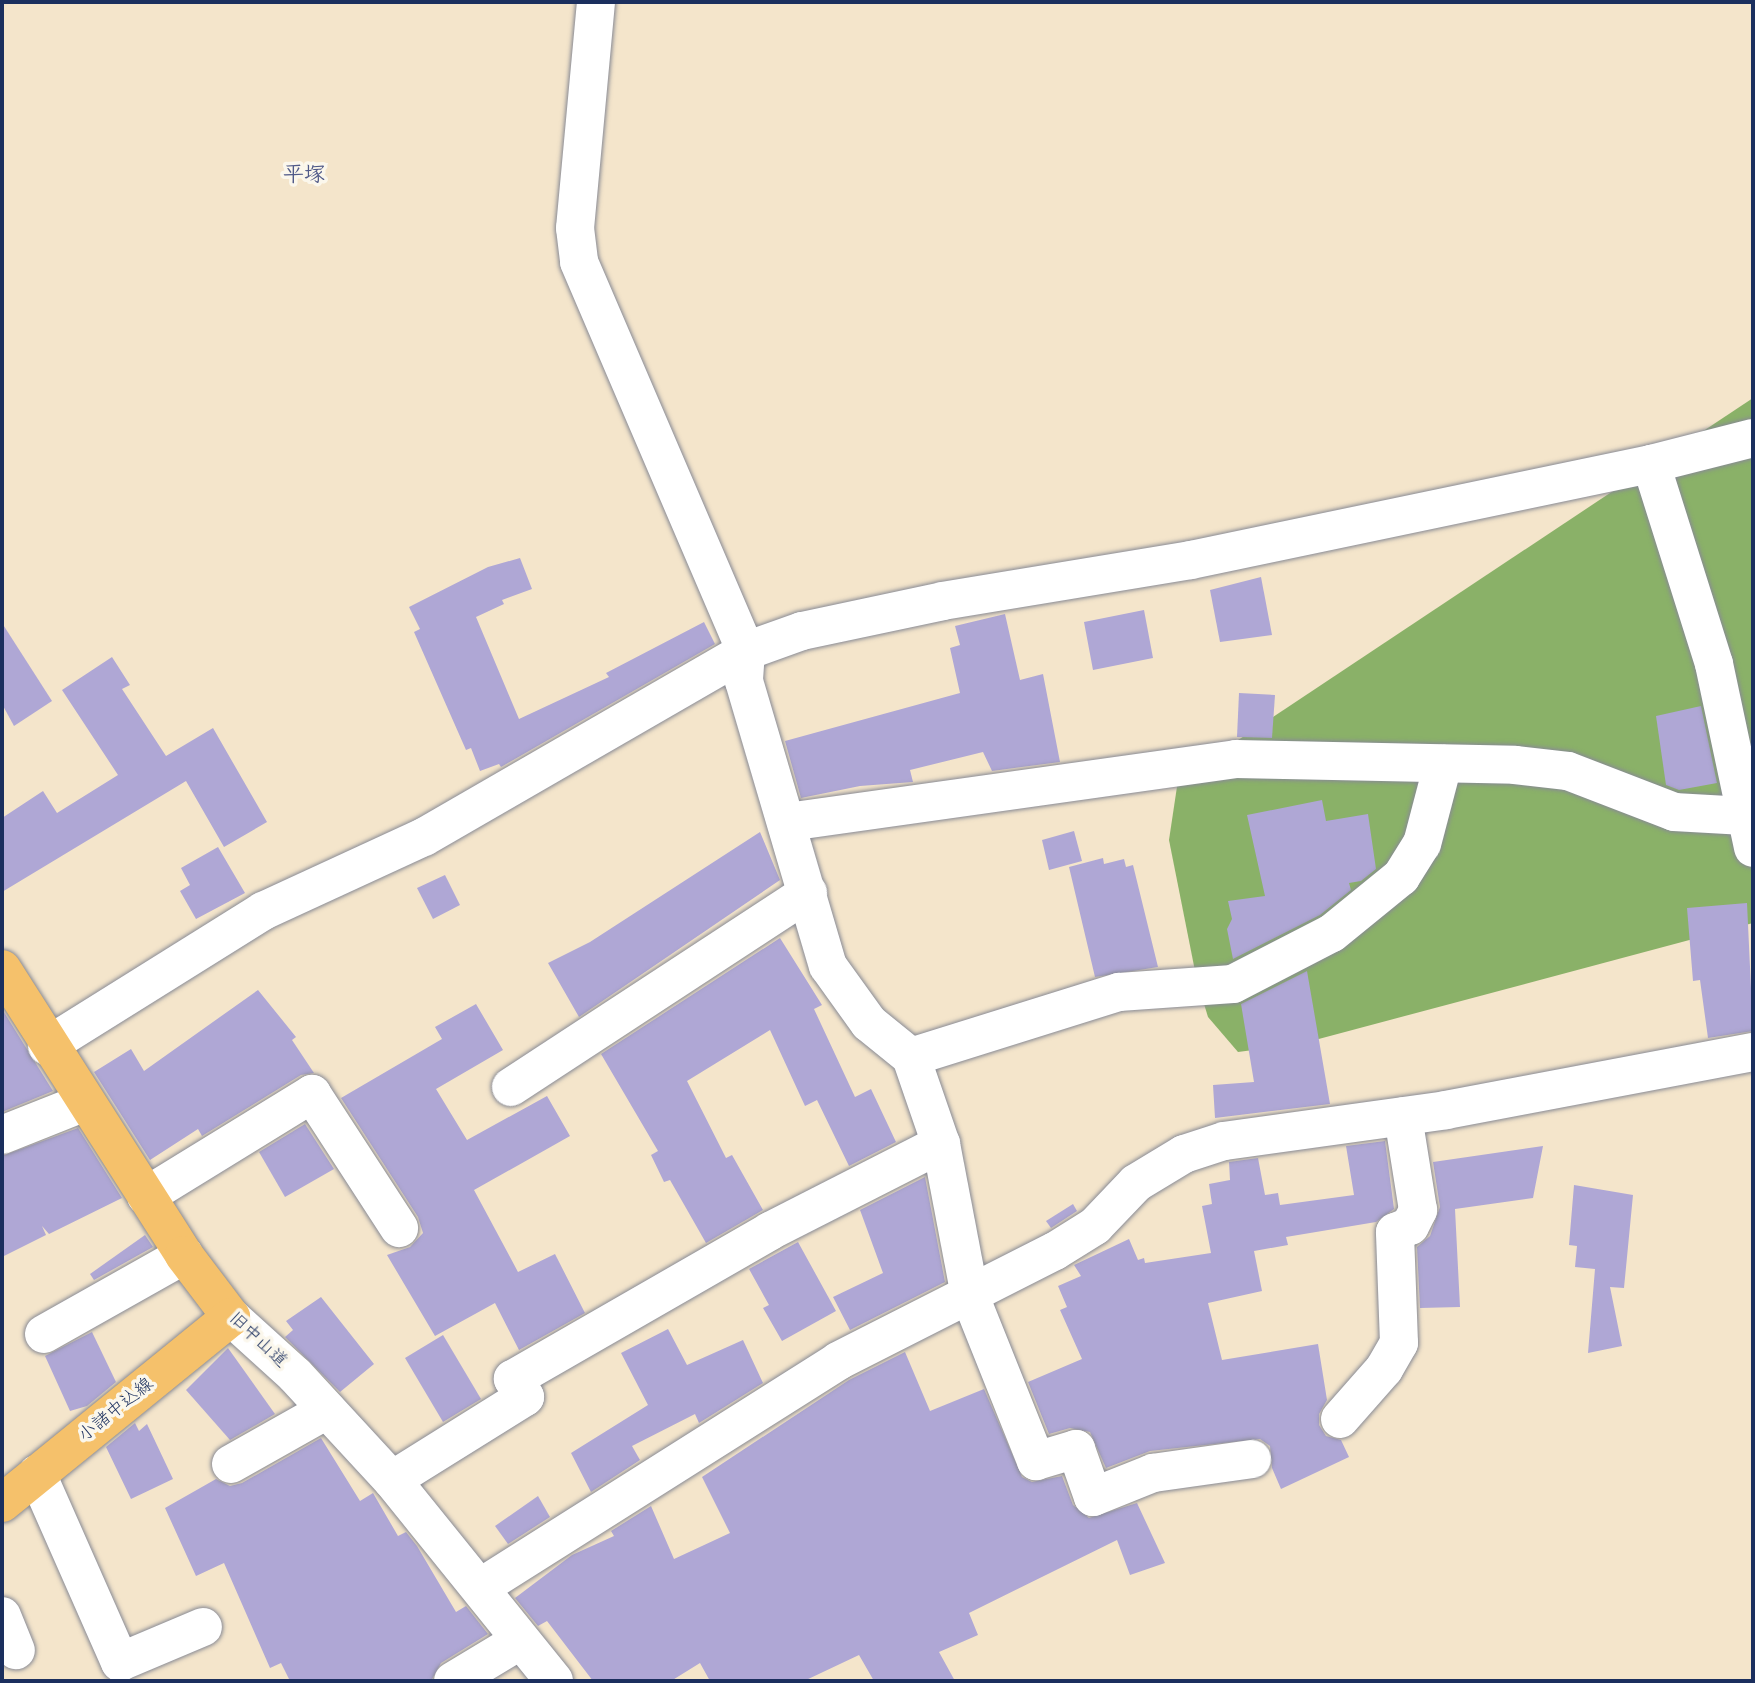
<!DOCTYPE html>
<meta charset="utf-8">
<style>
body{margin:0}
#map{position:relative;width:1755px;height:1683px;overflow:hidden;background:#f4e5cb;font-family:"Balsamiq Sans","Klee One",sans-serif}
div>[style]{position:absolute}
.forest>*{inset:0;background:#8ab168}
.building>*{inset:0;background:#afa7d5}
.roads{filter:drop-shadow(0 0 2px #888a94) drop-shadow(0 0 2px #888a94)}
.minor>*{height:38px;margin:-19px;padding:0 19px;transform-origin:19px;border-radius:19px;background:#fff}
.major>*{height:38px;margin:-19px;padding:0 19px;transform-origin:19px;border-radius:19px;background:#f5c16b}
span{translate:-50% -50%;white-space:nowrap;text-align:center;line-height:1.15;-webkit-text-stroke:7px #fbf7ec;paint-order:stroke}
.street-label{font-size:18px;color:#1b2f5e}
.quarter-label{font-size:21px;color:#4f5988;font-weight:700}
.frame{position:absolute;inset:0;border:4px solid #1b2f5e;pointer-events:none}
</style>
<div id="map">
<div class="forest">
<i style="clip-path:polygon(1753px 398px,1753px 923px,1300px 1044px,1238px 1052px,1208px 1017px,1197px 981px,1169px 840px,1178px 780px)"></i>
</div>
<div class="building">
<i style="clip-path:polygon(520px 558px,532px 589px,502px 600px,504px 604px,476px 617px,519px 719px,609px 677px,606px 673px,704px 622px,715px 644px,501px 767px,499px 764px,480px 771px,471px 748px,466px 750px,414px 632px,420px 629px,409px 607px,488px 567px)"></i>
<i style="clip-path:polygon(1261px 577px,1272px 635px,1220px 642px,1210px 590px)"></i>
<i style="clip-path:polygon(1144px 610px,1153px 658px,1093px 670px,1084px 622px)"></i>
<i style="clip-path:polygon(1005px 614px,1020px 680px,1043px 674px,1060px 762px,992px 771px,983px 752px,910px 770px,913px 782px,860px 786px,801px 798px,785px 741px,960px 693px,950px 648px,960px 645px,955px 626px)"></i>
<i style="clip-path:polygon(2px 623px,52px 701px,14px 726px,2px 704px)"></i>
<i style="clip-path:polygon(112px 657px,130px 685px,122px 689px,166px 756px,213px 728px,267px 822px,224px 847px,186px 781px,2px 892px,2px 818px,43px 791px,57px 813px,118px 775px,62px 690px)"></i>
<i style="clip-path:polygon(1239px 693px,1275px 695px,1272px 738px,1237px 737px)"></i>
<i style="clip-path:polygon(1701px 706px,1717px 783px,1679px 790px,1666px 785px,1656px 716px)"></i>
<i style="clip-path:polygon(1322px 800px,1326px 821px,1368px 814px,1376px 869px,1361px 881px,1349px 883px,1351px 890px,1320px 915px,1233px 959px,1227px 929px,1232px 919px,1228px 901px,1265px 896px,1247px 815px)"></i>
<i style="clip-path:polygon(1074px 831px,1082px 861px,1049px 870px,1042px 840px)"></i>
<i style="clip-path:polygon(760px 832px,780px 880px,579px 1017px,548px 963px,590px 942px)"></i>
<i style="clip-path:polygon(218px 847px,245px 893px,196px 919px,180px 891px,190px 885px,181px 868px)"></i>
<i style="clip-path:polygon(1103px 858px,1104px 864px,1124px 859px,1126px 867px,1133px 865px,1158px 967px,1095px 977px,1069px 867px)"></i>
<i style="clip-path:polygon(445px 875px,460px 905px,433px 919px,417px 888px)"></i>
<i style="clip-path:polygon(1747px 903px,1753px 1031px,1708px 1038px,1700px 980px,1693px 981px,1687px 908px)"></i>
<i style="clip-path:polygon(780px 938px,822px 1005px,814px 1009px,855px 1097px,871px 1089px,896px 1142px,849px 1166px,817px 1100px,805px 1106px,770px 1030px,687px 1081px,726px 1158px,732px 1155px,763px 1210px,706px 1243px,670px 1180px,664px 1182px,651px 1155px,658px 1151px,601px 1054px)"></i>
<i style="clip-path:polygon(1307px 971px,1330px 1104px,1215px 1118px,1213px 1085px,1254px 1082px,1241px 1004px)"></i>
<i style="clip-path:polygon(258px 990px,296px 1037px,292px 1040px,314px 1073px,301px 1075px,202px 1136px,198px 1129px,150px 1160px,94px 1072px,131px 1049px,144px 1071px)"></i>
<i style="clip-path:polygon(476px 1004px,503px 1050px,436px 1089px,467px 1140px,547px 1096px,570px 1136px,474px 1190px,518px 1272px,555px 1254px,585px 1313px,519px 1350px,495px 1303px,435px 1336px,387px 1255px,410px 1247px,423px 1233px,418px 1217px,341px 1098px,442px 1039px,435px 1027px)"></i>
<i style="clip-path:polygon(2px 1009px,53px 1091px,2px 1112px)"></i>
<i style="clip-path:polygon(305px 1124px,334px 1169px,285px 1197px,259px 1152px)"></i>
<i style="clip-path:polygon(78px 1128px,122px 1198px,49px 1234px,42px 1226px,46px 1235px,2px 1257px,2px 1156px)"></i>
<i style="clip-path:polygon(1385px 1141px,1394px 1209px,1376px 1222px,1286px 1237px,1288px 1245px,1254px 1251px,1262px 1291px,1208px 1303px,1222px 1360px,1318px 1344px,1327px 1400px,1319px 1414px,1319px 1425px,1326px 1436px,1341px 1440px,1349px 1457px,1281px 1489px,1272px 1468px,1270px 1446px,1260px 1439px,1150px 1451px,1106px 1468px,1090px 1432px,1070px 1428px,1049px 1434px,1028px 1382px,1082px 1359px,1060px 1310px,1067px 1307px,1058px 1286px,1081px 1276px,1074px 1265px,1129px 1239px,1138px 1260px,1144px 1258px,1145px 1263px,1211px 1253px,1202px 1206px,1212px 1204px,1209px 1184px,1230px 1180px,1229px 1162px,1258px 1158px,1265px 1195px,1278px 1193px,1280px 1205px,1354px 1195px,1346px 1146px)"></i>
<i style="clip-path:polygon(1543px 1146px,1533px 1198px,1455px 1209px,1460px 1307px,1420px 1308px,1417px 1247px,1430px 1236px,1440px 1207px,1433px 1162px)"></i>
<i style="clip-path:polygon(925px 1177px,945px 1282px,850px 1330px,833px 1297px,883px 1273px,860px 1210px)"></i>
<i style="clip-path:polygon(1574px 1185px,1633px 1195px,1624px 1288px,1610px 1287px,1622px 1346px,1588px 1353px,1595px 1269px,1575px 1267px,1577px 1246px,1569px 1245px)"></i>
<i style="clip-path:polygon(1073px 1204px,1077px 1211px,1051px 1228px,1046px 1221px)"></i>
<i style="clip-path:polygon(145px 1235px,153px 1247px,94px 1280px,90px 1274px)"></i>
<i style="clip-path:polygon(798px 1242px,836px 1311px,782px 1341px,763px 1308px,769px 1305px,749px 1269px)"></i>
<i style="clip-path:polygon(321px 1297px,374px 1364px,340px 1392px,285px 1337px,293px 1330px,286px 1321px)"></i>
<i style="clip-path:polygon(668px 1329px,687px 1365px,743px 1340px,763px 1383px,699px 1423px,695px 1414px,632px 1446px,640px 1460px,591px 1492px,571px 1453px,648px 1405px,621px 1353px)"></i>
<i style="clip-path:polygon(92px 1332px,116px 1382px,87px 1406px,70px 1411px,45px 1356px)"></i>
<i style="clip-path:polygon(443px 1335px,481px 1399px,443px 1422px,405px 1358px)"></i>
<i style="clip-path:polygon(228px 1348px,275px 1414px,230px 1440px,186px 1390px)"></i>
<i style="clip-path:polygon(905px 1352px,930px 1411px,984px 1389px,1022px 1477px,1032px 1482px,1062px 1476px,1073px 1505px,1089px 1518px,1137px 1503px,1165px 1563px,1130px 1575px,1117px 1540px,969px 1613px,978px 1635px,939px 1652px,955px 1681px,874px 1681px,859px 1655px,804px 1681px,710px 1681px,700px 1663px,671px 1681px,593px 1681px,547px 1621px,538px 1626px,515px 1598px,572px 1555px,614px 1536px,611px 1531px,651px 1506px,674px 1559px,730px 1533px,702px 1477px,849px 1380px)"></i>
<i style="clip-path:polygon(135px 1423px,139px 1431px,147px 1424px,173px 1479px,131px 1499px,106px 1447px)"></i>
<i style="clip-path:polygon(321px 1438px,360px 1501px,373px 1493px,398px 1536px,406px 1532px,417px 1546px,456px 1612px,466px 1606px,488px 1634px,441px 1663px,431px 1681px,290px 1681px,281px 1663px,270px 1668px,224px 1563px,196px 1576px,165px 1508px,216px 1479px,230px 1486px,242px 1483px)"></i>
<i style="clip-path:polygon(538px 1496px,550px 1517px,508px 1544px,495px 1526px)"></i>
</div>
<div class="roads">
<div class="minor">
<i style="left:596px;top:2px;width:227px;rotate:95.3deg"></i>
<i style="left:575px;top:228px;width:34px;rotate:83deg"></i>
<i style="left:579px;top:262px;width:423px;rotate:66.8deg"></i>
<i style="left:746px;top:651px;width:30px;rotate:94deg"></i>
<i style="left:744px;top:681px;width:297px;rotate:73.6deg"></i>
<i style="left:828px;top:966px;width:70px;rotate:54.3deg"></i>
<i style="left:869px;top:1023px;width:54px;rotate:39deg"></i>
<i style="left:911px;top:1057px;width:92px;rotate:71deg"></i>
<i style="left:941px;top:1144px;width:155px;rotate:79.2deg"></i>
<i style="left:970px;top:1296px;width:178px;rotate:68.2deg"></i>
<i style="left:1036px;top:1461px;width:42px;rotate:-16.7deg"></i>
<i style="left:1076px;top:1449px;width:51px;rotate:70.5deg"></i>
<i style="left:1093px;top:1497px;width:65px;rotate:-21.8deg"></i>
<i style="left:1153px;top:1473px;width:100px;rotate:-8deg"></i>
<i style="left:1753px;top:438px;width:105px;rotate:165.7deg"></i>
<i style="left:1651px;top:464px;width:210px;rotate:72.5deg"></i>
<i style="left:1714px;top:664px;width:188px;rotate:78deg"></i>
<i style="left:788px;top:822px;width:452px;rotate:-8deg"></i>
<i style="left:1236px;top:759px;width:279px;rotate:1.2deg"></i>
<i style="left:1515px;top:765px;width:53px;rotate:6.5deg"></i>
<i style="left:1568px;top:771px;width:114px;rotate:21.1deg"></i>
<i style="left:1674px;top:812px;width:71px;rotate:3.2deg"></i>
<i style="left:47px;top:1046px;width:255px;rotate:-32deg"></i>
<i style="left:263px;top:911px;width:177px;rotate:-24.7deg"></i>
<i style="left:424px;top:837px;width:372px;rotate:-30deg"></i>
<i style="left:746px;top:651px;width:59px;rotate:-19.7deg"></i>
<i style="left:802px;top:631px;width:144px;rotate:-12deg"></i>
<i style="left:943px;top:601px;width:251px;rotate:-9.4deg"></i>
<i style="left:1191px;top:560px;width:470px;rotate:-11.8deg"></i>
<i style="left:911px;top:1057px;width:218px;rotate:-17.4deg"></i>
<i style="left:1119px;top:992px;width:114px;rotate:-4deg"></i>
<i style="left:1233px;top:984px;width:111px;rotate:-27.3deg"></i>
<i style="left:1332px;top:933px;width:89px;rotate:-39.1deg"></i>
<i style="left:1401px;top:877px;width:39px;rotate:-58deg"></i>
<i style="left:1422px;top:844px;width:83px;rotate:-75.3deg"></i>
<i style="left:511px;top:1087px;width:355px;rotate:-33.2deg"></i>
<i style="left:2px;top:1135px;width:89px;rotate:-21.7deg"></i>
<i style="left:146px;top:1196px;width:195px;rotate:-31.6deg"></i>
<i style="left:312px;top:1094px;width:160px;rotate:57deg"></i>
<i style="left:231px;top:1317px;width:86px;rotate:42.2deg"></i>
<i style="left:295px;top:1375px;width:143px;rotate:47.3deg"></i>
<i style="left:392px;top:1480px;width:258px;rotate:51.1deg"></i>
<i style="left:44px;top:1334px;width:161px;rotate:-29.4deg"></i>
<i style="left:1340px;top:1419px;width:67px;rotate:-48.7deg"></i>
<i style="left:1384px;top:1369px;width:30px;rotate:-60deg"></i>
<i style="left:1399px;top:1343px;width:111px;rotate:-92.1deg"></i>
<i style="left:1395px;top:1232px;width:16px;rotate:-22deg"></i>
<i style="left:1410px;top:1226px;width:18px;rotate:-63deg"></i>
<i style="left:1418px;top:1210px;width:95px;rotate:-99.1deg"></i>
<i style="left:231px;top:1464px;width:110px;rotate:-29.4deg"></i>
<i style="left:37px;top:1474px;width:206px;rotate:66.2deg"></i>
<i style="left:120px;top:1662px;width:90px;rotate:-22.9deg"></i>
<i style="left:392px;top:1480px;width:157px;rotate:-32deg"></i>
<i style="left:525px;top:1397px;width:22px;rotate:-124deg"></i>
<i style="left:513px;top:1379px;width:297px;rotate:-29.9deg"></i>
<i style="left:770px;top:1231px;width:192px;rotate:-27deg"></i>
<i style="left:481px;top:1587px;width:423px;rotate:-32.3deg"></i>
<i style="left:838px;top:1361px;width:243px;rotate:-26.9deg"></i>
<i style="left:1055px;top:1251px;width:47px;rotate:-32deg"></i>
<i style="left:1095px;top:1226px;width:59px;rotate:-46.4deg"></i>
<i style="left:1136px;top:1183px;width:56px;rotate:-31.1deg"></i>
<i style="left:1184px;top:1154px;width:42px;rotate:-18deg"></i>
<i style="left:1224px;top:1141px;width:224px;rotate:-7.9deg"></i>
<i style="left:1446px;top:1110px;width:312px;rotate:-10.7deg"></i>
<i style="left:2px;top:1616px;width:37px;rotate:68deg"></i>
<i style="left:453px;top:1681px;width:79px;rotate:-31.1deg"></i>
</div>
<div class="major">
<i style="left:2px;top:969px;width:339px;rotate:57.5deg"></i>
<i style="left:184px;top:1255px;width:78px;rotate:52.8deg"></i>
<i style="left:231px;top:1317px;width:295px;rotate:140.9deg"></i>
</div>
</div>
<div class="street-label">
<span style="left:258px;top:1340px;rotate:43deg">旧中山道</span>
<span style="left:116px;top:1410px;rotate:-39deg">小諸中込線</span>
</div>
<div class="quarter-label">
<span style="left:304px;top:175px">平塚</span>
</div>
<div class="frame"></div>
</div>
